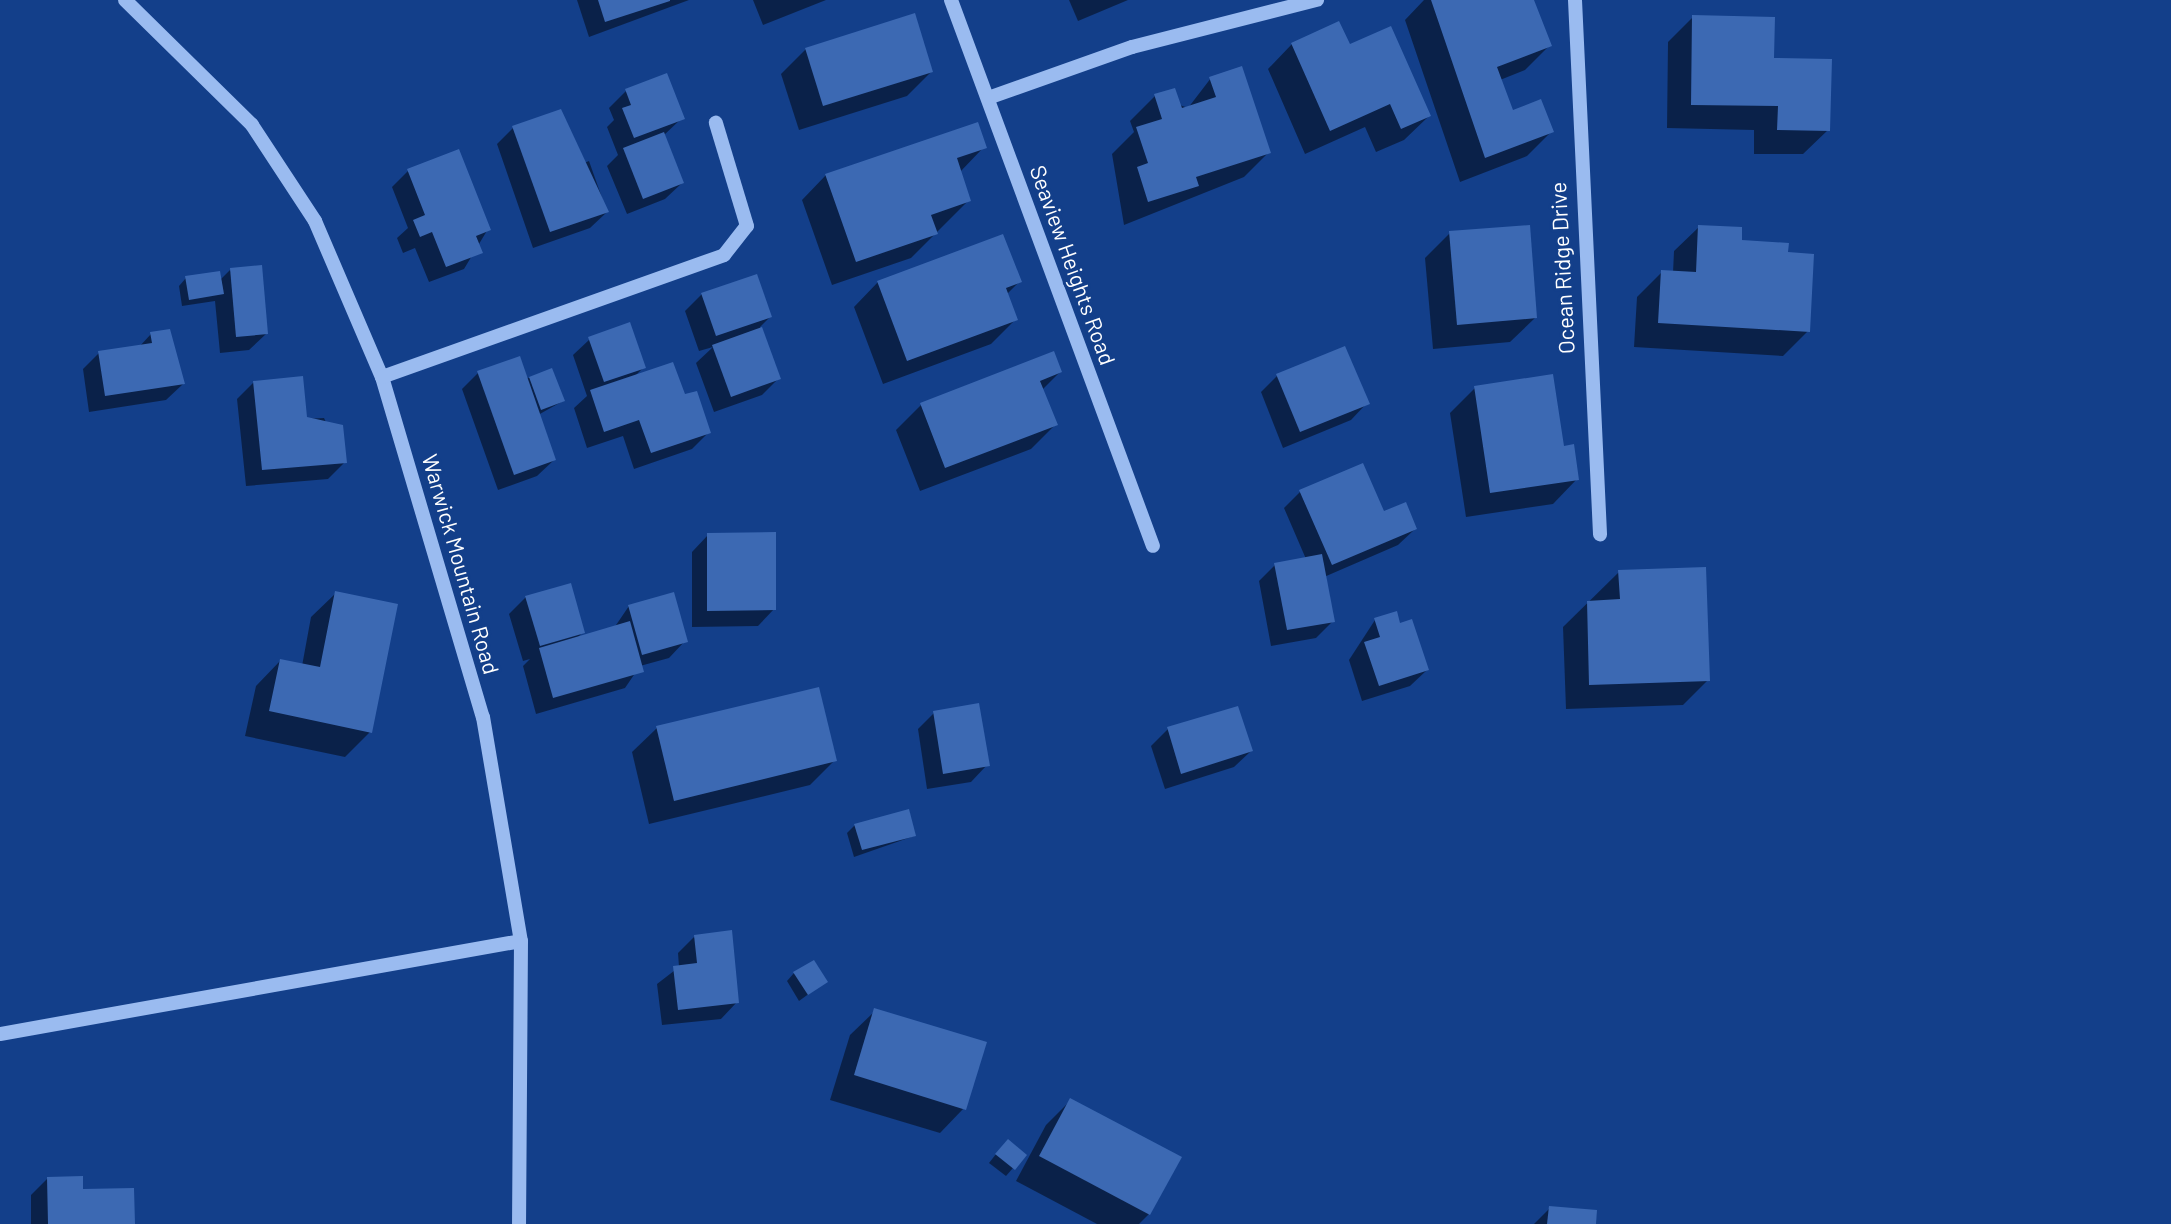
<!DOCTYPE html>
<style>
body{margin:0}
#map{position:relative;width:2171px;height:1224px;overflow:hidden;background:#133f8a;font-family:Barlow,sans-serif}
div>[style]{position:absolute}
.shadow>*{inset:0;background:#0007}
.building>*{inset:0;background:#3c69b3}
.minor>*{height:14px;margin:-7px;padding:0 7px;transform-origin:7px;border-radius:7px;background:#9abbf0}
span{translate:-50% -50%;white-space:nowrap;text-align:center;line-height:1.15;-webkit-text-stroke:6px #133f8a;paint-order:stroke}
.street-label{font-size:22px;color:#fff}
</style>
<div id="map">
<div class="shadow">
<i style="clip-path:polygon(577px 0,689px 0,589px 37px)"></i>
<i style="clip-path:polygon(753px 0,826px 0,763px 25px)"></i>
<i style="clip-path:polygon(1069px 0,1128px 0,1078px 21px)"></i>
<i style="clip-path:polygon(1424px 0,1532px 0,1550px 45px,1525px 70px,1500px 80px,1512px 112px,1552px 131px,1527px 156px,1460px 182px,1405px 20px)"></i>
<i style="clip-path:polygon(1693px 17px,1772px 60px,1828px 130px,1803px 154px,1754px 154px,1754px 130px,1667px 128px,1668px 42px)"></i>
<i style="clip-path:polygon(1292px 44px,1349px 47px,1429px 116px,1404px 140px,1376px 152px,1365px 127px,1305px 154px,1268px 69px)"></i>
<i style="clip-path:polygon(806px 49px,931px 72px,907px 96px,799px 130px,781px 74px)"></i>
<i style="clip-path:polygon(1211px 78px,1268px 153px,1244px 177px,1124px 225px,1112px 154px,1134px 132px,1130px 121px,1155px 96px,1188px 108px)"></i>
<i style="clip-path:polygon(626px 91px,682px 118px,663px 136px,682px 183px,665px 199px,627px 214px,607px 166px,618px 155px,607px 127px,614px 120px,609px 108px)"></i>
<i style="clip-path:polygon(513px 128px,579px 165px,589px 161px,607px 212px,590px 228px,533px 248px,497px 144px)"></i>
<i style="clip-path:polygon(984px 147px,960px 172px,969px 200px,911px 258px,832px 285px,802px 200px,826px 175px)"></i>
<i style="clip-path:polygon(408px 171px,488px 229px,464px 269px,429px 282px,415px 248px,403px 253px,397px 238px,408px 228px,392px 187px)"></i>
<i style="clip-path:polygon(1699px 227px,1786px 254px,1808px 331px,1783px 356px,1634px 347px,1637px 297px,1662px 272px,1673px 273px,1674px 251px)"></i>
<i style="clip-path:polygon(1450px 233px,1535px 318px,1510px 342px,1433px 349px,1425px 258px)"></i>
<i style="clip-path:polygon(230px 270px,266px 334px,249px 350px,220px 353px,215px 301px,182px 306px,179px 286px,186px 278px,219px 281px)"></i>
<i style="clip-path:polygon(878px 282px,1019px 282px,1006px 295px,1016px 319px,991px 344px,883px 384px,854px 307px)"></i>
<i style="clip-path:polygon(702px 294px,770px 317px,760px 327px,779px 378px,762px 395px,714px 412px,696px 363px,713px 347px,699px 351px,685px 311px)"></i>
<i style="clip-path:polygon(151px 334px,183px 384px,166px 400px,89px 412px,83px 369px,99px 353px,139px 347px)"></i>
<i style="clip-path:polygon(590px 339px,644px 367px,634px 377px,683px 397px,709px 432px,692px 449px,634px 469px,623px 436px,587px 448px,574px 408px,587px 396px,573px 355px)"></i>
<i style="clip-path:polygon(1053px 354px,1060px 372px,1042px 390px,1056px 424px,1031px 449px,920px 491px,896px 430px,921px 405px)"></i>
<i style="clip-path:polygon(478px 373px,530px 378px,563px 401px,538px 415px,554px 460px,537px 476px,498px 490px,462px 389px)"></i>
<i style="clip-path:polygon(1277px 376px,1367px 403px,1351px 420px,1283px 448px,1261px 392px)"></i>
<i style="clip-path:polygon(254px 382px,305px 419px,324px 418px,345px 462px,328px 479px,246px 486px,237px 399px)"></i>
<i style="clip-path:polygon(1475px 388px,1577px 479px,1553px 504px,1466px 517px,1450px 413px)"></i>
<i style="clip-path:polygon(1300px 492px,1415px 529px,1398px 545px,1324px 577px,1333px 621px,1316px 638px,1271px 646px,1259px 581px,1275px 565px,1306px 559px,1284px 508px)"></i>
<i style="clip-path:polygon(708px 535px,774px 609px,758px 626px,692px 627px,692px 552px)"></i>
<i style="clip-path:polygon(1619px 572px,1708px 680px,1683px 705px,1566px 709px,1563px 627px)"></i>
<i style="clip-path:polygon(336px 593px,370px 732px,345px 757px,245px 736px,256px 686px,280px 661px,302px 666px,311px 617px)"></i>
<i style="clip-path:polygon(526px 597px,583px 632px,577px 638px,614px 628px,629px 606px,685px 641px,669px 658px,640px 666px,625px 688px,536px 714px,523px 666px,530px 659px,523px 661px,509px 614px)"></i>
<i style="clip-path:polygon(1375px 620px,1399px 625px,1427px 670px,1410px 686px,1362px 701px,1349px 660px)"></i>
<i style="clip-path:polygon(934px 713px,987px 765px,971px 782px,927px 789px,918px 729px)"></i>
<i style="clip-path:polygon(657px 728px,835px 760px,810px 785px,649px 824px,632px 752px)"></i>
<i style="clip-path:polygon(1168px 729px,1251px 751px,1234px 767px,1165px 789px,1151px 746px)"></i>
<i style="clip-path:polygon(855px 825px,914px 836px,854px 857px,847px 833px)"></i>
<i style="clip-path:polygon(694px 937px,737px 1002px,721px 1019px,662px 1025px,657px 984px,679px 967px,678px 953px)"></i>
<i style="clip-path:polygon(794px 973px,825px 982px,799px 1001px,787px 981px)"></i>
<i style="clip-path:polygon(875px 1011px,964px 1108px,940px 1133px,830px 1100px,850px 1035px)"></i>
<i style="clip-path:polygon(1070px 1101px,1149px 1214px,1139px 1224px,1097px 1224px,1016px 1181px,1046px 1125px)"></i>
<i style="clip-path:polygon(1000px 1149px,1013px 1168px,1006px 1176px,989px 1163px)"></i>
<i style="clip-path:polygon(47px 1179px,81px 1191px,133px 1224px,31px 1224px,31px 1195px)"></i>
<i style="clip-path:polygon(1550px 1208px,1594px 1224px,1534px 1224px)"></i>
</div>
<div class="building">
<i style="clip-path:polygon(598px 0,670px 0,670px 1px,605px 22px)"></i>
<i style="clip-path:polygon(1431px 0,1534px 0,1552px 46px,1497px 67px,1513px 110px,1541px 99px,1554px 132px,1485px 158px)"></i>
<i style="clip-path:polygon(915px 13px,933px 72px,823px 106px,805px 48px)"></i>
<i style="clip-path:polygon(1692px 15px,1775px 17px,1774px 58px,1832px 59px,1830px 131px,1777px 130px,1778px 106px,1691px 105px)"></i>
<i style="clip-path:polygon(1339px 21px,1350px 44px,1391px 26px,1431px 116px,1401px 129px,1390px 104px,1330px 131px,1291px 43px)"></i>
<i style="clip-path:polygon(1242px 66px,1271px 153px,1196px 177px,1199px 186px,1148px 202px,1137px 167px,1148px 163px,1136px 127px,1162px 119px,1154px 94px,1175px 88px,1182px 108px,1216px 97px,1209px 77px)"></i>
<i style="clip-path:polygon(667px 73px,685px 119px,634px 138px,622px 108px,631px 105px,625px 89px)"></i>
<i style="clip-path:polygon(561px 109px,609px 212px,550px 232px,512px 126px)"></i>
<i style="clip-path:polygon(978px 122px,987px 148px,957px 158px,971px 201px,931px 215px,938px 234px,856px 262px,825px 174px)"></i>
<i style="clip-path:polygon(664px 132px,684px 183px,643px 199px,623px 148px)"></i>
<i style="clip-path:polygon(459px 149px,491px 230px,476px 236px,483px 253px,446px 267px,432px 232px,420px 237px,413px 220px,425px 215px,407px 169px)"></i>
<i style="clip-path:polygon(1530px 225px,1537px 318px,1457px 325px,1449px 231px)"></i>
<i style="clip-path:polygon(1698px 225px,1742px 227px,1742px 240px,1789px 243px,1788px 252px,1814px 254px,1810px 332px,1658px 323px,1661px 270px,1696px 272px)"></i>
<i style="clip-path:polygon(1003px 234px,1022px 282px,1006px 288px,1018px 320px,907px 361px,877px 281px)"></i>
<i style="clip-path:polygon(262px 265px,268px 334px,236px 337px,230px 268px)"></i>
<i style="clip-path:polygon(220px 271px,224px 294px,189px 300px,185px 276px)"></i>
<i style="clip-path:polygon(757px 274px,772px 317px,716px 336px,701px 293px)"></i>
<i style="clip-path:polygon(630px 322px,646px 368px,604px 382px,588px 337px)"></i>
<i style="clip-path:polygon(762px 327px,781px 379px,731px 397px,712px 345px)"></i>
<i style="clip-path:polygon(170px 329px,185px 384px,105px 396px,98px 351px,152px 343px,150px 332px)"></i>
<i style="clip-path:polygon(1345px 346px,1370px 404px,1300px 432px,1276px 374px)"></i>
<i style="clip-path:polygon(1054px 351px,1062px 372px,1040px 381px,1058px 425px,945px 468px,920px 403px)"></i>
<i style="clip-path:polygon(520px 356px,556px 460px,514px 475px,477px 371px)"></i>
<i style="clip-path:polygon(673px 362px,685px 394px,697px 391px,711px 433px,651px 453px,639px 420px,604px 432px,590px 390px)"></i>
<i style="clip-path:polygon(552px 368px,565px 401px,541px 410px,529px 377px)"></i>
<i style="clip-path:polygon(1553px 374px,1564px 446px,1574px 444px,1579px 480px,1490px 493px,1474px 386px)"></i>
<i style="clip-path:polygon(303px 376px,307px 417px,343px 425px,347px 463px,262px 470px,253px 381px)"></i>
<i style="clip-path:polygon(1363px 463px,1384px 511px,1406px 502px,1417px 529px,1332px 565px,1299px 490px)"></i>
<i style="clip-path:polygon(776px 532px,776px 610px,707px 611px,707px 533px)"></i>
<i style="clip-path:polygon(1322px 554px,1335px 622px,1287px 630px,1274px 563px)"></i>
<i style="clip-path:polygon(1706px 567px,1710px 681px,1589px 685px,1587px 601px,1620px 599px,1618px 570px)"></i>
<i style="clip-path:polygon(571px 583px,585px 633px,540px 646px,525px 596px)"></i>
<i style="clip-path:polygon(335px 591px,398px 604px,372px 733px,269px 711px,280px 659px,320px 667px)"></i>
<i style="clip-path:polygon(674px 592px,688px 642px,642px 655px,628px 605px)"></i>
<i style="clip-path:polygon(1397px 611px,1400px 623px,1412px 619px,1429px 670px,1379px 686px,1364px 642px,1380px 637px,1374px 618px)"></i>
<i style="clip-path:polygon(630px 621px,644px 672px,553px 698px,539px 648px)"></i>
<i style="clip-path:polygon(819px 687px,837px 761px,674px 801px,656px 726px)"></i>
<i style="clip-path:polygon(979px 703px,990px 766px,943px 774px,933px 711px)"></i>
<i style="clip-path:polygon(1238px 706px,1253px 751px,1181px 774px,1167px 727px)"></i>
<i style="clip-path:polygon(909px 809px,916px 836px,862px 850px,854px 824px)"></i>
<i style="clip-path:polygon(732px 930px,739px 1003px,678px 1010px,673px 966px,697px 963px,694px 935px)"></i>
<i style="clip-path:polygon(814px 960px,828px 982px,808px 995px,793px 972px)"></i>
<i style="clip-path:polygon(874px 1008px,987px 1042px,966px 1110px,854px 1075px)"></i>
<i style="clip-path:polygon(1070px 1098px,1182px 1157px,1150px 1215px,1039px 1156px)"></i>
<i style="clip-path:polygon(1008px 1139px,1027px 1155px,1015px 1170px,995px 1154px)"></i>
<i style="clip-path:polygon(83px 1176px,83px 1189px,134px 1188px,135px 1224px,48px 1224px,47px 1177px)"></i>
<i style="clip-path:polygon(1549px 1206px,1597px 1210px,1596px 1224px,1547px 1224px)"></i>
</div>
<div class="minor">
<i style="left:125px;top:0;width:178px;rotate:44.5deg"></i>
<i style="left:252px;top:125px;width:115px;rotate:56.7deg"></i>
<i style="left:315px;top:221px;width:170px;rotate:66.8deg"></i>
<i style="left:382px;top:377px;width:355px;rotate:73.5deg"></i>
<i style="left:483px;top:717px;width:227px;rotate:80.4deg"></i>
<i style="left:521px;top:941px;width:283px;rotate:90.4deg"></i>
<i style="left:951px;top:0;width:582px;rotate:69.7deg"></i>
<i style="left:1575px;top:0;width:535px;rotate:87.32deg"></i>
<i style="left:988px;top:98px;width:153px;rotate:-19.5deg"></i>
<i style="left:1132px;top:47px;width:191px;rotate:-14.3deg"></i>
<i style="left:382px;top:377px;width:363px;rotate:-19.6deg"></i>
<i style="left:724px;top:255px;width:37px;rotate:-52deg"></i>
<i style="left:747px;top:226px;width:108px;rotate:-106.8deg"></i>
<i style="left:0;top:1034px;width:529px;rotate:-10.12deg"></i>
</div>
<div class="street-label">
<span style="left:1073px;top:265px;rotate:70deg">Seaview Heights Road</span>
<span style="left:1562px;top:268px;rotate:-93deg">Ocean Ridge Drive</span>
<span style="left:461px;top:564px;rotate:74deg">Warwick Mountain Road</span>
</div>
</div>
